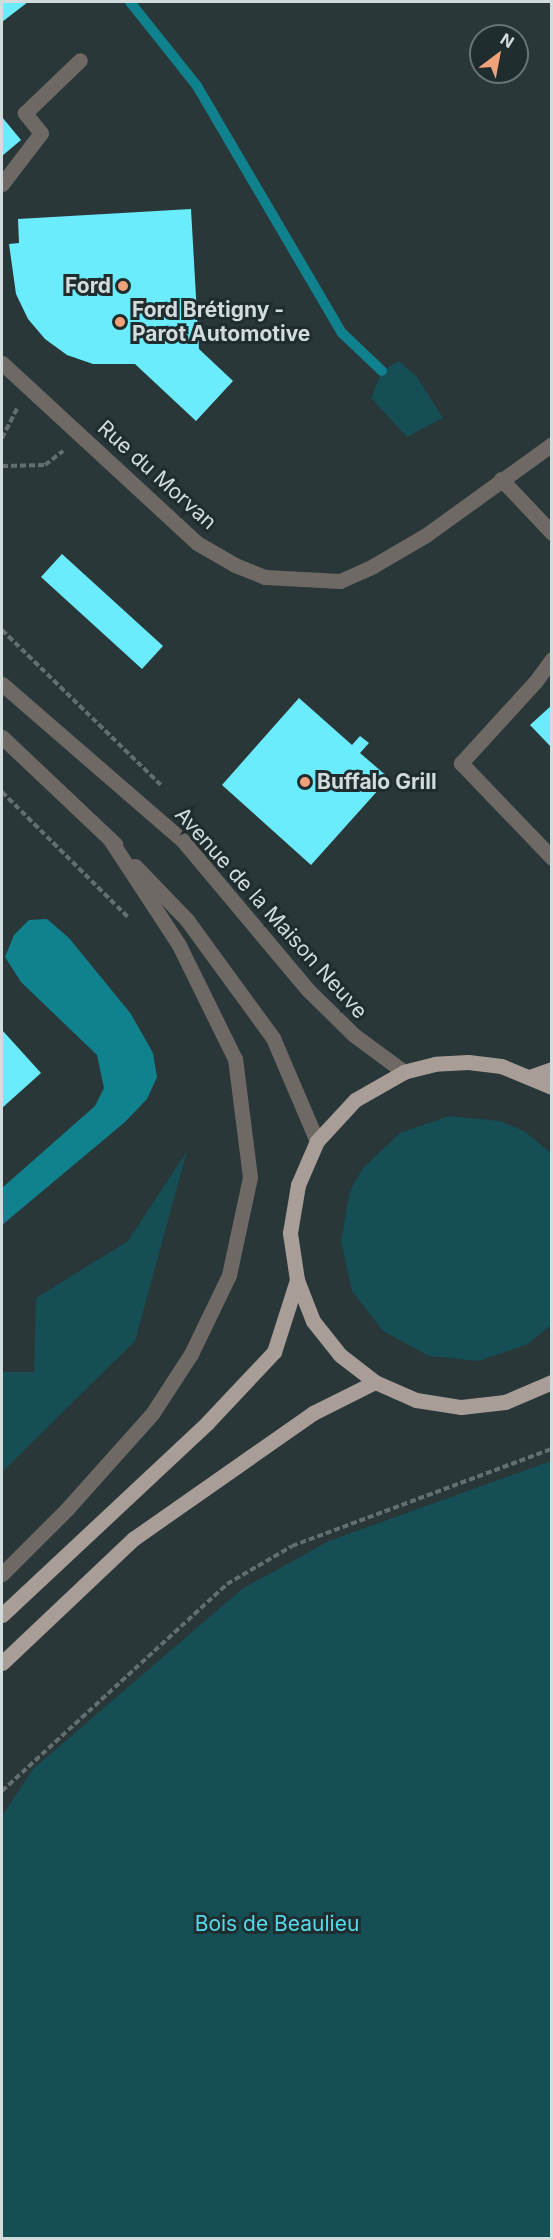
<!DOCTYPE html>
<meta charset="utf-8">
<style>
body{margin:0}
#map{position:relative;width:553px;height:2240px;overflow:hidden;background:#293739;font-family:Inter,sans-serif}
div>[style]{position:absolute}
.green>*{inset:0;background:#154e55}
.water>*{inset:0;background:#10828e}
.stream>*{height:10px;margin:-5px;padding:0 5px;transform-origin:5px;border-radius:5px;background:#10828e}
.building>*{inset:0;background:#6becfd}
.path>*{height:4px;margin-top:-2px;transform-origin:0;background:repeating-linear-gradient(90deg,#626e70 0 6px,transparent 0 9px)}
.lane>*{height:15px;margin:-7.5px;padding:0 7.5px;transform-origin:7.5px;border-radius:7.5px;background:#6f6966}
.street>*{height:15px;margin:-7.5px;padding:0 7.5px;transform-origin:7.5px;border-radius:7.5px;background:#6f6966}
.primary>*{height:15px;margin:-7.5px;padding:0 7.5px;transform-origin:7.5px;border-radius:7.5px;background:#a99d97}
.dots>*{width:16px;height:16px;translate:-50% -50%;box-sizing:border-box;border:3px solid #1f2d2f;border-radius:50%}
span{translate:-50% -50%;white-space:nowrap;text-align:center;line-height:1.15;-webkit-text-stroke:6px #1f2d2f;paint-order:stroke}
.poi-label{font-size:21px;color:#d3dcdd;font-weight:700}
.right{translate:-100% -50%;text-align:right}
.left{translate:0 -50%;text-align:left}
.street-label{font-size:21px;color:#d3dcdd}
.park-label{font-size:21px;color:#56daeb}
.frame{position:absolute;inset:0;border:3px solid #d3dcdd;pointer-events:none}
.north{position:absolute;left:469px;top:24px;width:60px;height:60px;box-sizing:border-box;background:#1f2d2f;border:2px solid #677375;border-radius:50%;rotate:32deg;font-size:16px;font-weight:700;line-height:24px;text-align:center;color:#d3dcdd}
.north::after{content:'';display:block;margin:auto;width:21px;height:27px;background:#f0a27a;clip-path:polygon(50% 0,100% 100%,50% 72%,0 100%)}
</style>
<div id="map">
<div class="green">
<i style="clip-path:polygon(399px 361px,417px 377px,443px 418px,407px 437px,371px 398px,382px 371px)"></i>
<i style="clip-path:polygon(449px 1116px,500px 1121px,524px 1131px,551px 1153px,551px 1325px,528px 1344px,479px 1361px,429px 1356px,383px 1331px,352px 1291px,341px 1241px,350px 1191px,363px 1168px,400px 1133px)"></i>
<i style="clip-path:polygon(187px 1151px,135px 1341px,2px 1472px,2px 1372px,34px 1372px,36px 1298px,128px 1241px)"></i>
<i style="clip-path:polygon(551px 1461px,551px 2238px,2px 2238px,2px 1816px,33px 1769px,242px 1589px,329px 1541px)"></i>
</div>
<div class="water">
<i style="clip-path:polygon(47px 919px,69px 938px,131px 1014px,153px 1053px,157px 1077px,147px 1099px,125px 1122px,2px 1225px,2px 1188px,95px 1106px,104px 1088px,97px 1055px,21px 982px,5px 957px,14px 935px,29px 920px)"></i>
</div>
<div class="stream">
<i style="left:130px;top:2px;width:107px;rotate:51.4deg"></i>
<i style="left:197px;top:86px;width:286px;rotate:59.6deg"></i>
<i style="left:342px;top:333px;width:55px;rotate:43.5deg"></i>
</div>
<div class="building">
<i style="clip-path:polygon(2px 2px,28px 2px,2px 22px)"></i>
<i style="clip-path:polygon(2px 117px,21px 140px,2px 156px)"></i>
<i style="clip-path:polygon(191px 209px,199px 349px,233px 381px,196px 421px,135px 364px,93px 364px,67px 355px,45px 339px,28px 319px,16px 294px,9px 244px,19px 243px,18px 219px)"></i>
<i style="clip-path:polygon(62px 554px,163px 646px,142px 669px,41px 577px)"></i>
<i style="clip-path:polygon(299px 698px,352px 745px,360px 736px,369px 743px,360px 753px,389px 778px,311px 865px,222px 785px)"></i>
<i style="clip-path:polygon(552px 705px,552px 748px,530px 725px)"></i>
<i style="clip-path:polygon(2px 1030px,41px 1073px,2px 1108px)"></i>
</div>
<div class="path">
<i style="left:2px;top:438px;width:33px;rotate:-63deg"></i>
<i style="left:2px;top:466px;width:43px;rotate:-1.3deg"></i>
<i style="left:45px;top:465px;width:23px;rotate:-38deg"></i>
<i style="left:2px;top:630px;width:225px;rotate:44.3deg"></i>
<i style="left:2px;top:792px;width:177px;rotate:44.8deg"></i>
<i style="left:2px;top:1791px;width:306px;rotate:-42.6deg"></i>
<i style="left:227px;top:1584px;width:75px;rotate:-30.3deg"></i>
<i style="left:292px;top:1546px;width:278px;rotate:-20.5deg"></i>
</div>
<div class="lane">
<i style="left:2px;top:184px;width:64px;rotate:-52.6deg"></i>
<i style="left:41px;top:133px;width:26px;rotate:-129deg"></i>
<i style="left:25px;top:113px;width:76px;rotate:-43.9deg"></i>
<i style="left:501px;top:479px;width:74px;rotate:46.6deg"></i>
<i style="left:552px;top:659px;width:29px;rotate:126deg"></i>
<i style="left:535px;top:682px;width:110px;rotate:132.4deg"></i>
<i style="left:461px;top:763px;width:132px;rotate:46.2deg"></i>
</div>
<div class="street">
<i style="left:2px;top:363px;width:265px;rotate:42.7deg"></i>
<i style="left:197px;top:543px;width:44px;rotate:30.1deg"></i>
<i style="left:235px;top:565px;width:32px;rotate:22deg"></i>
<i style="left:265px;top:577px;width:75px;rotate:3.1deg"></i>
<i style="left:340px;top:581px;width:36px;rotate:-24deg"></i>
<i style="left:373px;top:566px;width:61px;rotate:-30.3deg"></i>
<i style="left:426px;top:535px;width:155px;rotate:-35.8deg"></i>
<i style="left:2px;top:684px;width:240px;rotate:40.9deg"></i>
<i style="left:183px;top:841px;width:194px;rotate:50deg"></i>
<i style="left:308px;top:990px;width:64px;rotate:44.4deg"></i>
<i style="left:354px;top:1035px;width:62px;rotate:36.5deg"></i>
<i style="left:2px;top:737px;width:156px;rotate:43.4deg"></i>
<i style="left:135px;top:866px;width:75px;rotate:46.1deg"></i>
<i style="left:187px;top:920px;width:146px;rotate:53.9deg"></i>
<i style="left:273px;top:1038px;width:112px;rotate:66.9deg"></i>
<i style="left:2px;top:1574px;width:92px;rotate:-45deg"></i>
<i style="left:67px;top:1509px;width:127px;rotate:-48.2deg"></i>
<i style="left:152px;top:1414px;width:72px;rotate:-57deg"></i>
<i style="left:191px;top:1354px;width:88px;rotate:-64.3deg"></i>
<i style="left:229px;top:1275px;width:100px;rotate:-77.9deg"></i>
<i style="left:250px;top:1177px;width:119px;rotate:-97.2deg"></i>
<i style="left:235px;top:1059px;width:127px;rotate:-116.2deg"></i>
<i style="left:179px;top:945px;width:128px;rotate:-123.2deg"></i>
</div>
<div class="primary">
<i style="left:532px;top:1076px;width:21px;rotate:-19deg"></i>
<i style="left:552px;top:1087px;width:55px;rotate:-157.6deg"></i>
<i style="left:501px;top:1066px;width:33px;rotate:-173deg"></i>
<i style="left:468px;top:1062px;width:33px;rotate:177deg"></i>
<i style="left:435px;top:1064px;width:32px;rotate:166deg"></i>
<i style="left:404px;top:1072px;width:56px;rotate:150.3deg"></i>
<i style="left:355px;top:1100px;width:56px;rotate:132.8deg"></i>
<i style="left:317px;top:1141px;width:48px;rotate:113.4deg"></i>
<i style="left:298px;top:1185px;width:49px;rotate:99.5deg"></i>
<i style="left:290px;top:1233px;width:48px;rotate:81.5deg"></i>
<i style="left:297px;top:1280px;width:44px;rotate:68.7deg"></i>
<i style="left:313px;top:1321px;width:43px;rotate:51.5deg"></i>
<i style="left:340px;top:1355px;width:44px;rotate:37.6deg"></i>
<i style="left:375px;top:1382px;width:45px;rotate:23.7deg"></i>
<i style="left:416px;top:1400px;width:46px;rotate:8.8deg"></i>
<i style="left:461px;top:1407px;width:44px;rotate:-6.5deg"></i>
<i style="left:505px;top:1402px;width:51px;rotate:-23.1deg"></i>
<i style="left:2px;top:1615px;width:281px;rotate:-43.1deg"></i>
<i style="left:207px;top:1423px;width:98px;rotate:-46.7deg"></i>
<i style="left:274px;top:1352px;width:76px;rotate:-72.3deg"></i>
<i style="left:2px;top:1663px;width:180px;rotate:-43.4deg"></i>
<i style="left:133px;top:1539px;width:220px;rotate:-35deg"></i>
<i style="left:313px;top:1413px;width:69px;rotate:-26.6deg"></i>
</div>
<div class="dots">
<i style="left:123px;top:286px;background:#f0a27a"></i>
<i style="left:120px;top:322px;background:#f0a27a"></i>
<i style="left:305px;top:782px;background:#f0a27a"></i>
</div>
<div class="poi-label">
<span class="right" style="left:111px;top:286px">Ford</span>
<span class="left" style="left:132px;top:322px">Ford Brétigny -<br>Parot Automotive</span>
<span class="left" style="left:317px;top:782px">Buffalo Grill</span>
</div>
<div class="street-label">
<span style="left:157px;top:475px;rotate:42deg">Rue du Morvan</span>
<span style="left:271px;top:913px;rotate:48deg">Avenue de la Maison Neuve</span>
</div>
<div class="park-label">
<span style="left:277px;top:1924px">Bois de Beaulieu</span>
</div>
<div class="frame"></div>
<div class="north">N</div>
</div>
